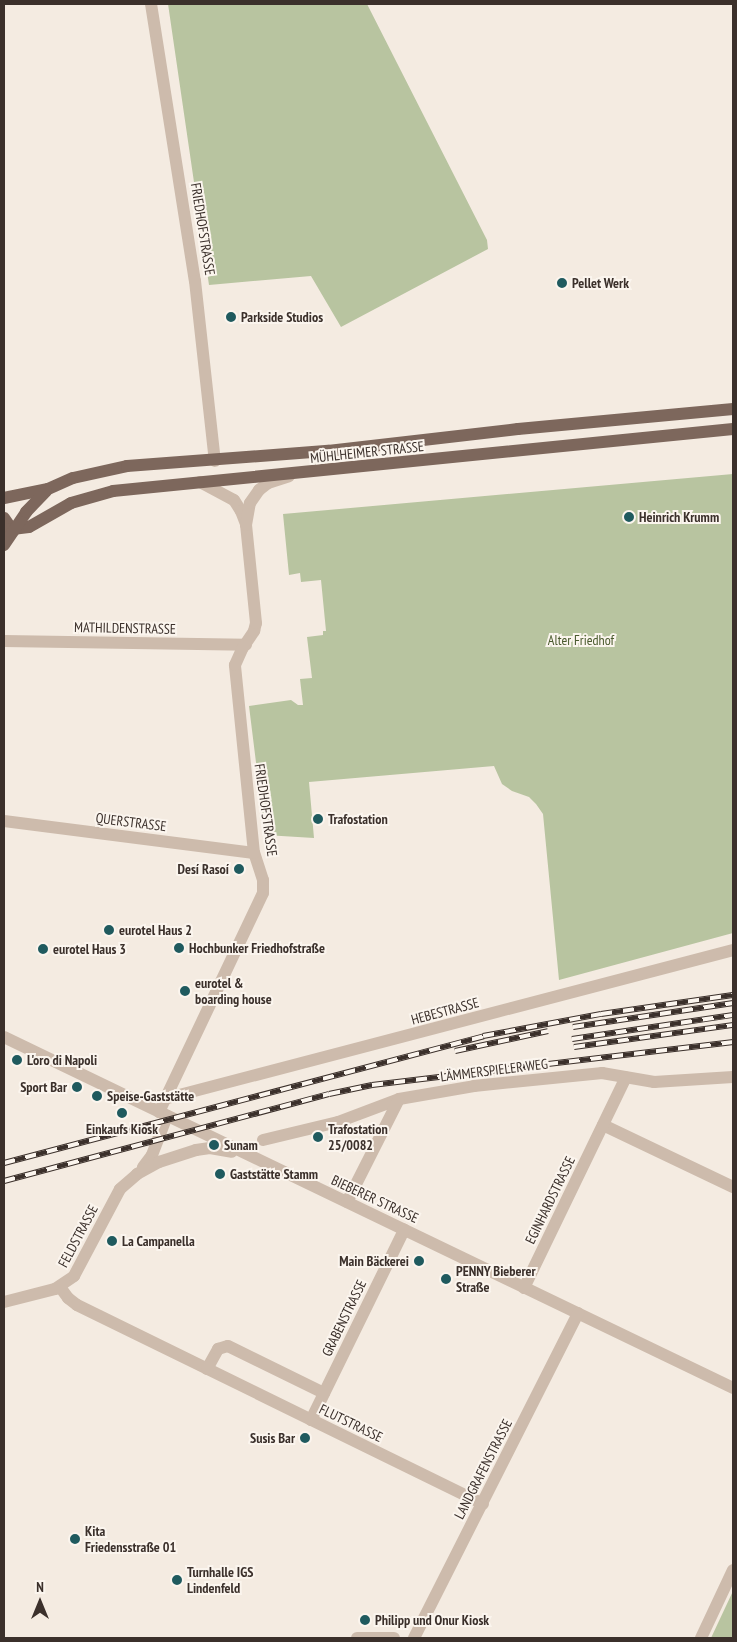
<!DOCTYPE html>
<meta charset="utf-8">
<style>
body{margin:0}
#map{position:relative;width:737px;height:1642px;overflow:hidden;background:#f4ebe1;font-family:"PT Sans Narrow",sans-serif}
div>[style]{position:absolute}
.green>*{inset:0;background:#b8c4a0}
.minor>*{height:12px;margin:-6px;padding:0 6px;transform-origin:6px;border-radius:6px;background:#cdbbac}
.major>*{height:12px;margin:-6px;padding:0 6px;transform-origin:6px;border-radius:6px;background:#7d675c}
.rail>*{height:5.5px;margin-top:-2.75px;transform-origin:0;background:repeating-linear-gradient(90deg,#fbf5ee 0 11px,#3b302b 0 22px);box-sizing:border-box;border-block:1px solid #3b302b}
.dots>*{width:14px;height:14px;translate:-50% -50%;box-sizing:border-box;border:2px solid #fbf5ee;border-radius:50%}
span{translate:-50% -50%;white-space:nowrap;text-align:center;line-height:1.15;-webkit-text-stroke:4px #fbf5ee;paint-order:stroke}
.street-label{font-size:14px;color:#3b302b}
.poi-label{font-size:14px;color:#3b302b;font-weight:700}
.left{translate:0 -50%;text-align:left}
.right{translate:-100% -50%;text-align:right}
.park-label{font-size:14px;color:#4a5a2e}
.frame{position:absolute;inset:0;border:5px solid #3b302b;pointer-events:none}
.north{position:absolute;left:15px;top:1577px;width:50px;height:50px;-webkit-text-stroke:4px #fbf5ee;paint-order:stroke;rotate:0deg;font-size:14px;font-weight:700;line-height:20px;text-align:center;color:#3b302b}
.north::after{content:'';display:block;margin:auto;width:18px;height:22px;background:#3b302b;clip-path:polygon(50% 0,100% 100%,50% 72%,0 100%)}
</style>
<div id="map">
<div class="green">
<i style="clip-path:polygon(168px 4px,367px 4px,487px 240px,488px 249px,341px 327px,311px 276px,209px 285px)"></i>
<i style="clip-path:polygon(733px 474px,733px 933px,559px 980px,543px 814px,536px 804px,529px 797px,512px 791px,502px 784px,494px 766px,309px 782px,314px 838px,265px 835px,249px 706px,291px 700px,298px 705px,303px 705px,300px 679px,312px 678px,307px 637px,323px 635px,323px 631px,326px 631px,321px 580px,301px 582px,300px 573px,289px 575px,283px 514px)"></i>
<i style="clip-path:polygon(733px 1591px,733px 1638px,711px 1638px)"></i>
</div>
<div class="minor">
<i style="left:151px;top:4px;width:280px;rotate:81deg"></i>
<i style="left:195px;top:281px;width:181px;rotate:83.7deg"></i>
<i style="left:200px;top:482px;width:38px;rotate:28deg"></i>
<i style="left:234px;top:500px;width:13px;rotate:58deg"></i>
<i style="left:241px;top:511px;width:14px;rotate:69deg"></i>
<i style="left:4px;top:641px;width:242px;rotate:0.9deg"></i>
<i style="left:4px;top:821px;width:252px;rotate:7.3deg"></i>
<i style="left:4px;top:1037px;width:809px;rotate:25.71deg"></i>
<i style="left:164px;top:1099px;width:588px;rotate:-14.67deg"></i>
<i style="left:159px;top:1112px;width:242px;rotate:-64.6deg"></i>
<i style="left:263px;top:893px;width:13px;rotate:-90deg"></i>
<i style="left:263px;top:880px;width:28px;rotate:-108deg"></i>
<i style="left:254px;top:853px;width:189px;rotate:-95.8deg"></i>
<i style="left:235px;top:665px;width:17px;rotate:-66deg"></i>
<i style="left:242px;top:649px;width:22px;rotate:-56deg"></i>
<i style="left:254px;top:631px;width:8px;rotate:-76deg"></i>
<i style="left:256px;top:623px;width:99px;rotate:-95.8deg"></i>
<i style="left:246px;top:525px;width:22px;rotate:-80deg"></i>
<i style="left:250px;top:503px;width:16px;rotate:-55deg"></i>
<i style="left:259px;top:490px;width:11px;rotate:-38deg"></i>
<i style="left:268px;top:483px;width:22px;rotate:-18deg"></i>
<i style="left:603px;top:1125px;width:144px;rotate:25.5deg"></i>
<i style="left:263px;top:1140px;width:77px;rotate:-13.5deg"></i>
<i style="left:338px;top:1122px;width:65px;rotate:-20.7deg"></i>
<i style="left:399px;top:1099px;width:76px;rotate:-9.8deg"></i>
<i style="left:474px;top:1086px;width:129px;rotate:-5.8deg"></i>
<i style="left:602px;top:1073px;width:53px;rotate:9.8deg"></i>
<i style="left:654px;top:1082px;width:79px;rotate:-3.6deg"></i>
<i style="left:143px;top:1167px;width:15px;rotate:-53deg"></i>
<i style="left:152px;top:1155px;width:42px;rotate:-69deg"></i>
<i style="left:347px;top:1202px;width:115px;rotate:-63.2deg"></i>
<i style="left:60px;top:1287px;width:14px;rotate:54deg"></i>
<i style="left:68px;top:1298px;width:11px;rotate:38deg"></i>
<i style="left:77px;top:1305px;width:452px;rotate:26.1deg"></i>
<i style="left:524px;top:1288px;width:234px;rotate:-64.2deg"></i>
<i style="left:4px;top:1302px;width:53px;rotate:-14.3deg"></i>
<i style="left:55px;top:1289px;width:23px;rotate:-34deg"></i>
<i style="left:74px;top:1276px;width:98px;rotate:-62.1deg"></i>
<i style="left:120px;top:1189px;width:23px;rotate:-41deg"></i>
<i style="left:137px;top:1174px;width:25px;rotate:-29deg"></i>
<i style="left:159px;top:1162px;width:39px;rotate:-18deg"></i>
<i style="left:196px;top:1150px;width:14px;rotate:-8deg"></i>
<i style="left:210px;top:1148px;width:22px;rotate:10deg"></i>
<i style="left:207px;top:1369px;width:23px;rotate:-61deg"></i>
<i style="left:218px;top:1349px;width:10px;rotate:-17deg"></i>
<i style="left:228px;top:1346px;width:107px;rotate:26.1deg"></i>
<i style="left:311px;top:1420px;width:212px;rotate:-63.9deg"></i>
<i style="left:357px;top:1638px;width:37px"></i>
<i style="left:414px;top:1638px;width:364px;rotate:-63.2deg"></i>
<i style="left:701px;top:1638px;width:75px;rotate:-64.8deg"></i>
</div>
<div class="major">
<i style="left:4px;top:498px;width:45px;rotate:-11.6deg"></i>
<i style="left:48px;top:489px;width:27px;rotate:-24deg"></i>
<i style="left:73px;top:478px;width:55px;rotate:-12.5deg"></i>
<i style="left:127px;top:466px;width:202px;rotate:-4.3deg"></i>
<i style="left:328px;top:451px;width:191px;rotate:-6.6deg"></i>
<i style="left:518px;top:429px;width:216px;rotate:-5.3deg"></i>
<i style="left:4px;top:518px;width:16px;rotate:55deg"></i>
<i style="left:4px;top:530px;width:25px;rotate:-7deg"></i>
<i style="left:29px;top:527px;width:48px;rotate:-29.7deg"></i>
<i style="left:71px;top:503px;width:44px;rotate:-15.9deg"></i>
<i style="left:113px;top:491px;width:623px;rotate:-5.71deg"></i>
<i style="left:4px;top:545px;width:40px;rotate:-56deg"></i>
<i style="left:26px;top:512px;width:29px;rotate:-46deg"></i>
</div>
<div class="rail">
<i style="left:573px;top:1027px;width:162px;rotate:-8.5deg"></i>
<i style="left:572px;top:1039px;width:163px;rotate:-8.5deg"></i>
<i style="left:574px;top:1047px;width:161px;rotate:-7.9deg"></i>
<i style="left:455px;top:1051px;width:95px;rotate:-12.1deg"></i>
<i style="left:4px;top:1163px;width:496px;rotate:-14.8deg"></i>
<i style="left:483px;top:1036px;width:120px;rotate:-10.6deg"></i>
<i style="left:601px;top:1014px;width:133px;rotate:-8.2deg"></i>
<i style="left:4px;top:1181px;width:336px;rotate:-15deg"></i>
<i style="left:329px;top:1094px;width:44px;rotate:-11.8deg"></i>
<i style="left:372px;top:1085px;width:364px;rotate:-6.8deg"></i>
</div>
<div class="dots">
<i style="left:562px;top:283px;background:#1f5a5e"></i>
<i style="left:231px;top:317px;background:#1f5a5e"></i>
<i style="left:629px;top:517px;background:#1f5a5e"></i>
<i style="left:318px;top:819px;background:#1f5a5e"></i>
<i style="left:239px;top:869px;background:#1f5a5e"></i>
<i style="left:109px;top:930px;background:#1f5a5e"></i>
<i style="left:179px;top:948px;background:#1f5a5e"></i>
<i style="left:43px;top:949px;background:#1f5a5e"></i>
<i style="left:185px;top:991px;background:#1f5a5e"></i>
<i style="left:17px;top:1060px;background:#1f5a5e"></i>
<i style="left:77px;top:1087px;background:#1f5a5e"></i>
<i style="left:97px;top:1096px;background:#1f5a5e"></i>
<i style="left:122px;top:1113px;background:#1f5a5e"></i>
<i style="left:318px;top:1137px;background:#1f5a5e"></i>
<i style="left:214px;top:1145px;background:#1f5a5e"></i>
<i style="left:220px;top:1174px;background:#1f5a5e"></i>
<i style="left:112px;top:1241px;background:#1f5a5e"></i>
<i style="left:419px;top:1261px;background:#1f5a5e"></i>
<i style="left:446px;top:1279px;background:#1f5a5e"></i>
<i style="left:305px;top:1438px;background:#1f5a5e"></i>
<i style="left:75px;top:1539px;background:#1f5a5e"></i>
<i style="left:177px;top:1580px;background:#1f5a5e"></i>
<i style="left:365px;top:1620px;background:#1f5a5e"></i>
</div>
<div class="street-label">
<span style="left:203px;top:229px;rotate:81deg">FRIEDHOFSTRASSE</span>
<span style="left:367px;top:452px;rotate:-6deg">MÜHLHEIMER STRASSE</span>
<span style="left:125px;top:628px;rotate:1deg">MATHILDENSTRASSE</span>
<span style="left:266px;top:810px;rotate:82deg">FRIEDHOFSTRASSE</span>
<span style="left:131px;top:822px;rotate:7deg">QUERSTRASSE</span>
<span style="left:445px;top:1011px;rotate:-15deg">HEBESTRASSE</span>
<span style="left:494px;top:1070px;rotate:-7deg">LÄMMERSPIELER WEG</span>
<span style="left:375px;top:1199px;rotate:25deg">BIEBERER STRASSE</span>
<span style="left:550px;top:1200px;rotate:-64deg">EGINHARDSTRASSE</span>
<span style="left:78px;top:1236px;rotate:-62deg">FELDSTRASSE</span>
<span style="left:344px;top:1318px;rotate:-64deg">GRABENSTRASSE</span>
<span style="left:351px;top:1423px;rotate:26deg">FLUTSTRASSE</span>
<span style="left:483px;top:1469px;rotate:-63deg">LANDGRAFENSTRASSE</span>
</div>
<div class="poi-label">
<span class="left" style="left:572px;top:283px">Pellet Werk</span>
<span class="left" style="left:241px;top:317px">Parkside Studios</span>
<span class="left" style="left:639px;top:517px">Heinrich Krumm</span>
<span class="left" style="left:328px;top:819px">Trafostation</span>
<span class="right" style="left:229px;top:869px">Desí Rasoí</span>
<span class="left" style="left:119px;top:930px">eurotel Haus 2</span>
<span class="left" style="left:189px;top:948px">Hochbunker Friedhofstraße</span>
<span class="left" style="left:53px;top:949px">eurotel Haus 3</span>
<span class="left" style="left:195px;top:991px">eurotel &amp;<br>boarding house</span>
<span class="left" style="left:27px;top:1060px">L'oro di Napoli</span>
<span class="right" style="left:67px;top:1087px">Sport Bar</span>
<span class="left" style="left:107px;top:1096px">Speise-Gaststätte</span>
<span style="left:122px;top:1129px">Einkaufs Kiosk</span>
<span class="left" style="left:328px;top:1137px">Trafostation<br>25/0082</span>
<span class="left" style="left:224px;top:1145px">Sunam</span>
<span class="left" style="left:230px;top:1174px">Gaststätte Stamm</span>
<span class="left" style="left:122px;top:1241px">La Campanella</span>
<span class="right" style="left:409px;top:1261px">Main Bäckerei</span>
<span class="left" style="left:456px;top:1279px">PENNY Bieberer<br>Straße</span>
<span class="right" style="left:295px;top:1438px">Susis Bar</span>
<span class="left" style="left:85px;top:1539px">Kita<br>Friedensstraße 01</span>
<span class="left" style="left:187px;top:1580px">Turnhalle IGS<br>Lindenfeld</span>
<span class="left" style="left:375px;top:1620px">Philipp und Onur Kiosk</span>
</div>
<div class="park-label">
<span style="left:581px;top:640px">Alter Friedhof</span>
</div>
<div class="frame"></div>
<div class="north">N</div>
</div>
